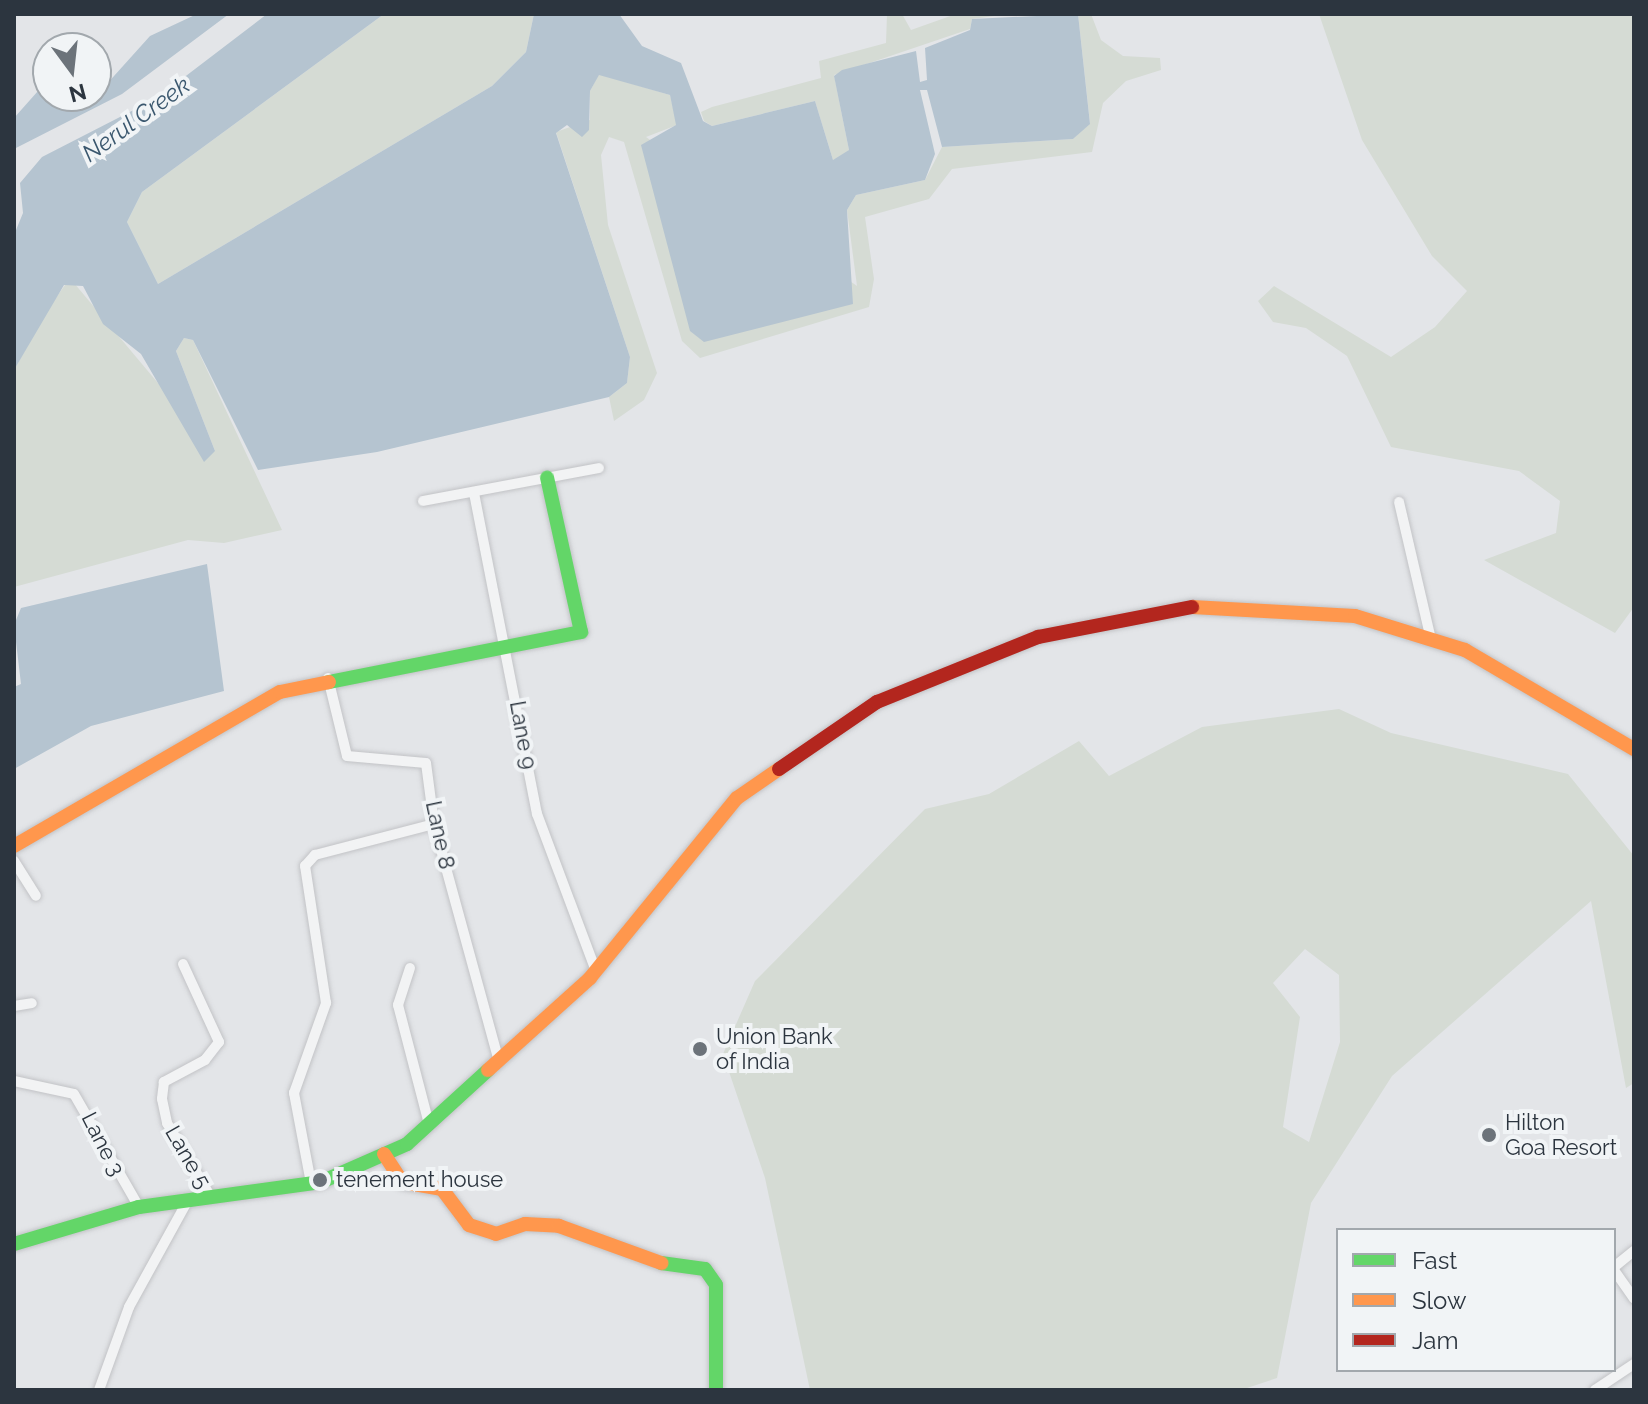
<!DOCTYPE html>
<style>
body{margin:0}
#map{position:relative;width:1648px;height:1404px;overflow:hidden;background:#e3e5e8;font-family:Raleway,sans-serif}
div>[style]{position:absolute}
.green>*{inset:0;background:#d5dbd4}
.water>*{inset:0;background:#b5c4d0}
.roads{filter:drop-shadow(0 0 2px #c2c3c6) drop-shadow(0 0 2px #c2c3c6)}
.street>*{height:10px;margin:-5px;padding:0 5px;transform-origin:5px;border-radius:5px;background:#f2f3f4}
.fast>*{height:14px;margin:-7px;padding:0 7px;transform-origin:7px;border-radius:7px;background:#63d668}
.slow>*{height:14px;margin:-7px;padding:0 7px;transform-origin:7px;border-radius:7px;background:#ff974d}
.jam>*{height:14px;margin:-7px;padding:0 7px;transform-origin:7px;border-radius:7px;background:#b3261e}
.dots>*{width:22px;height:22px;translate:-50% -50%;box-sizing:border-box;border:4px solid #f1f4f6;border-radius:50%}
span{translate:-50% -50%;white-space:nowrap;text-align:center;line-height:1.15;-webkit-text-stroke:8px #f1f4f6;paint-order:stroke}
.street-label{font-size:22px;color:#2c353f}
.poi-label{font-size:22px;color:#2c353f}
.left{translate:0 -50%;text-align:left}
.water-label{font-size:24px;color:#3a576e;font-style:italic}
.frame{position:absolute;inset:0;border:16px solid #2c353f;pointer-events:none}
.legend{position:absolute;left:1336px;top:1228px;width:280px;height:144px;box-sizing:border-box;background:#f1f4f6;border:2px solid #a2a8ad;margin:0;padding:10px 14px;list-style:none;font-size:24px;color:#2c353f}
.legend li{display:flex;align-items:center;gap:16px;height:40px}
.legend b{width:40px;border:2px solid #a2a8ad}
.north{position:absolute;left:32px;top:32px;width:80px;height:80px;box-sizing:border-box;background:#f1f4f6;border:2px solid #a2a8ad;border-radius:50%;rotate:165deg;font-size:22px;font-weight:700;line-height:32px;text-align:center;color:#2c353f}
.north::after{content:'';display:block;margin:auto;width:28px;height:36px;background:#6c737a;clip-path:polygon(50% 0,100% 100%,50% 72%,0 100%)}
</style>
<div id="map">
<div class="green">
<i style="clip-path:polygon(384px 14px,534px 14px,526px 52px,492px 86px,158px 284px,127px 222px,142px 192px)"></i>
<i style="clip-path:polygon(887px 14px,902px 14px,911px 30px,956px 14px,1009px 14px,972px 19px,970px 29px,834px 75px,849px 150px,843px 158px,833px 160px,815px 101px,712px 126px,704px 121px,701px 112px,712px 107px,821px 78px,819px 61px,886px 43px)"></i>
<i style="clip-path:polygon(1078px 14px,1091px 14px,1101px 40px,1123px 56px,1160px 58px,1161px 70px,1126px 81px,1103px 103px,1092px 152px,952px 169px,929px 199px,865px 217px,874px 279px,869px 307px,700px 358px,682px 341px,624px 142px,609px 137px,601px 155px,608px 225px,657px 373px,644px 400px,614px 421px,609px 397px,627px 383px,630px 357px,556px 132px,590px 120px,590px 91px,599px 74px,670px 95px,677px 125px,646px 137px,857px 286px,847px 210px,856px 195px,925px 180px,942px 147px,1073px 139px,1090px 123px)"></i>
<i style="clip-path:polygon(1319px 14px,1634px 14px,1634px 607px,1615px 633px,1484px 560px,1556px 533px,1560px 501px,1519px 471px,1391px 447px,1347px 356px,1306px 328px,1273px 322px,1258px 301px,1274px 286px,1391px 357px,1435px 327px,1467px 291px,1432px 256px,1362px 140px)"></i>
<i style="clip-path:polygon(74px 283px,215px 451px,176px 351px,184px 338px,193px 340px,282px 530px,224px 543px,188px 540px,14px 587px,14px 370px,48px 309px,65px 285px)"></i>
<i style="clip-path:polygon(evenodd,1339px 709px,1391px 733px,1568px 774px,1634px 856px,1634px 1083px,1626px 1088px,1591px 901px,1392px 1076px,1311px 1203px,1277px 1378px,1241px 1390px,810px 1390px,765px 1178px,723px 1054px,755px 981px,925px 809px,989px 794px,1079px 741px,1109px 776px,1202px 727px,1339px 709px,1305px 949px,1339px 975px,1340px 1042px,1309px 1142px,1283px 1127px,1300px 1017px,1273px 983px,1305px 949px)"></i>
</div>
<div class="water">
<i style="clip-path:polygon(197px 14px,229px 14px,122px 94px,14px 149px,14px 118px,38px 91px,96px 96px,150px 36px)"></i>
<i style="clip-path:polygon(267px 14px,384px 14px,142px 192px,127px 222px,158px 284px,492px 86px,526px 52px,534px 14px,619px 14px,642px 46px,681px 63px,703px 121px,712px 126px,815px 101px,833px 160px,849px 150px,834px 76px,842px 70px,916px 51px,920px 82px,927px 80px,925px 48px,970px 30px,972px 19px,1078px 14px,1090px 124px,1073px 139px,942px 147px,927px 90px,920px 90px,935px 154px,925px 180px,856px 195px,847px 210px,853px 304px,704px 342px,690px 331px,641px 145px,676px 125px,670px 95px,599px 75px,590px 91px,589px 130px,582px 137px,567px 125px,556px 133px,630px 357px,627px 383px,609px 397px,377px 452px,258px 470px,193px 340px,184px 338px,176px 351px,215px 451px,204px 462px,141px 354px,103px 324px,83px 286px,64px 285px,14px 370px,14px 235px,23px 213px,20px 183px,42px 157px,157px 98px)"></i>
<i style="clip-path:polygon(207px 564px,224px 691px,91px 726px,14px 769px,14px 687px,21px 684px,14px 625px,21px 608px)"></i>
</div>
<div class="roads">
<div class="street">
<i style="left:474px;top:493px;width:327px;rotate:78.9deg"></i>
<i style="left:537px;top:814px;width:168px;rotate:69.4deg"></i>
<i style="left:423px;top:501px;width:179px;rotate:-10.6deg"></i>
<i style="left:1399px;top:502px;width:142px;rotate:76.9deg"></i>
<i style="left:328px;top:678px;width:80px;rotate:76.3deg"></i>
<i style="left:347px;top:756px;width:79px;rotate:5.1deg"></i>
<i style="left:426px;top:763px;width:62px;rotate:82.5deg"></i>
<i style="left:434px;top:824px;width:246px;rotate:74.7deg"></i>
<i style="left:14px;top:861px;width:41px;rotate:57.8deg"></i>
<i style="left:183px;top:964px;width:86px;rotate:65.2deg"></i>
<i style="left:219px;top:1042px;width:23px;rotate:128deg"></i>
<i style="left:205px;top:1060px;width:47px;rotate:151.8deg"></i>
<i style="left:164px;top:1082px;width:17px;rotate:97deg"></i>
<i style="left:162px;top:1099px;width:25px;rotate:78deg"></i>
<i style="left:167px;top:1123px;width:86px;rotate:59.3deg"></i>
<i style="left:410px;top:968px;width:39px;rotate:108deg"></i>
<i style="left:398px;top:1005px;width:123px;rotate:75.4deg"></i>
<i style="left:14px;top:1006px;width:18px;rotate:-9deg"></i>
<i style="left:14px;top:1081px;width:61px;rotate:12.2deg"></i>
<i style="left:74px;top:1094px;width:130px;rotate:60.1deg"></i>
<i style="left:311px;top:1183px;width:92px;rotate:-100.7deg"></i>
<i style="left:294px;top:1093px;width:96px;rotate:-70.4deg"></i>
<i style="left:326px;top:1003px;width:139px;rotate:-98.7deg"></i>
<i style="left:305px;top:866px;width:15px;rotate:-48deg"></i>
<i style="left:315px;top:855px;width:123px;rotate:-14.6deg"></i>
<i style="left:1614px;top:1267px;width:26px;rotate:-39deg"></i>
<i style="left:1614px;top:1270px;width:35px;rotate:55deg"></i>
<i style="left:99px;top:1390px;width:88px;rotate:-70.1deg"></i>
<i style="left:129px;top:1307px;width:122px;rotate:-61.1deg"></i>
<i style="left:1595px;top:1390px;width:47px;rotate:-33.7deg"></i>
</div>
<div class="fast">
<i style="left:329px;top:682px;width:257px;rotate:-11.2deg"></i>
<i style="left:581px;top:632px;width:158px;rotate:-102.4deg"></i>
<i style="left:14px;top:1244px;width:130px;rotate:-16.5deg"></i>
<i style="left:139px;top:1207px;width:184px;rotate:-7.8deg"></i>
<i style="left:321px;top:1182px;width:94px;rotate:-23.8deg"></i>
<i style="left:407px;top:1144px;width:110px;rotate:-42.4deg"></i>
<i style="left:661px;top:1263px;width:44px;rotate:7.8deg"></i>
<i style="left:705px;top:1269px;width:19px;rotate:55deg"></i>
<i style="left:716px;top:1285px;width:105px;rotate:90deg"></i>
</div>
<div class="slow">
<i style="left:1192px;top:607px;width:163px;rotate:3.2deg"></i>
<i style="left:1355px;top:616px;width:115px;rotate:17.2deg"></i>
<i style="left:1465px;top:650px;width:196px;rotate:30.4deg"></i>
<i style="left:14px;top:846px;width:307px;rotate:-30.1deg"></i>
<i style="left:280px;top:692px;width:50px;rotate:-11.5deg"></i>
<i style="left:488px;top:1070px;width:137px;rotate:-42deg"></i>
<i style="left:590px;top:978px;width:232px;rotate:-50.8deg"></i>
<i style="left:737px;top:798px;width:51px;rotate:-34.6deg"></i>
<i style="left:384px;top:1154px;width:33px;rotate:57deg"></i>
<i style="left:402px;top:1182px;width:41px;rotate:9.9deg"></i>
<i style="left:442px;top:1189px;width:45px;rotate:53.1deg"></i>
<i style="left:469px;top:1225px;width:28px;rotate:18deg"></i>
<i style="left:496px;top:1234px;width:31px;rotate:-19deg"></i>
<i style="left:525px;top:1224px;width:34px;rotate:3deg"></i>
<i style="left:559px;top:1226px;width:109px;rotate:19.9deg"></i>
</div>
<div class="jam">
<i style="left:779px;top:769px;width:119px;rotate:-34.4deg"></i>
<i style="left:877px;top:702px;width:174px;rotate:-22deg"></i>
<i style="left:1038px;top:637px;width:157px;rotate:-11deg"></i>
</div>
</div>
<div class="dots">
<i style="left:700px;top:1049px;background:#6c737a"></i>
<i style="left:1489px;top:1135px;background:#6c737a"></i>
<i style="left:320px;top:1180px;background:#6c737a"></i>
</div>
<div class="street-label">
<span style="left:523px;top:735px;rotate:80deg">Lane 9</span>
<span style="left:440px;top:835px;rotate:78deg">Lane 8</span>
<span style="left:103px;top:1144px;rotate:63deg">Lane 3</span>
<span style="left:188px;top:1157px;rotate:60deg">Lane 5</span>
</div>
<div class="poi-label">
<span class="left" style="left:716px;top:1049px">Union Bank<br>of India</span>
<span class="left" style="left:1505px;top:1135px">Hilton<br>Goa Resort</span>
<span class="left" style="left:336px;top:1180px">tenement house</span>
</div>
<div class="water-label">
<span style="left:136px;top:119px;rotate:-36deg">Nerul Creek</span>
</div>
<div class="frame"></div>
<ul class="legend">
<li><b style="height:10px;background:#63d668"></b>Fast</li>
<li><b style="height:10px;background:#ff974d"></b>Slow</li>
<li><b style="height:10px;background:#b3261e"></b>Jam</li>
</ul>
<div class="north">N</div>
</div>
